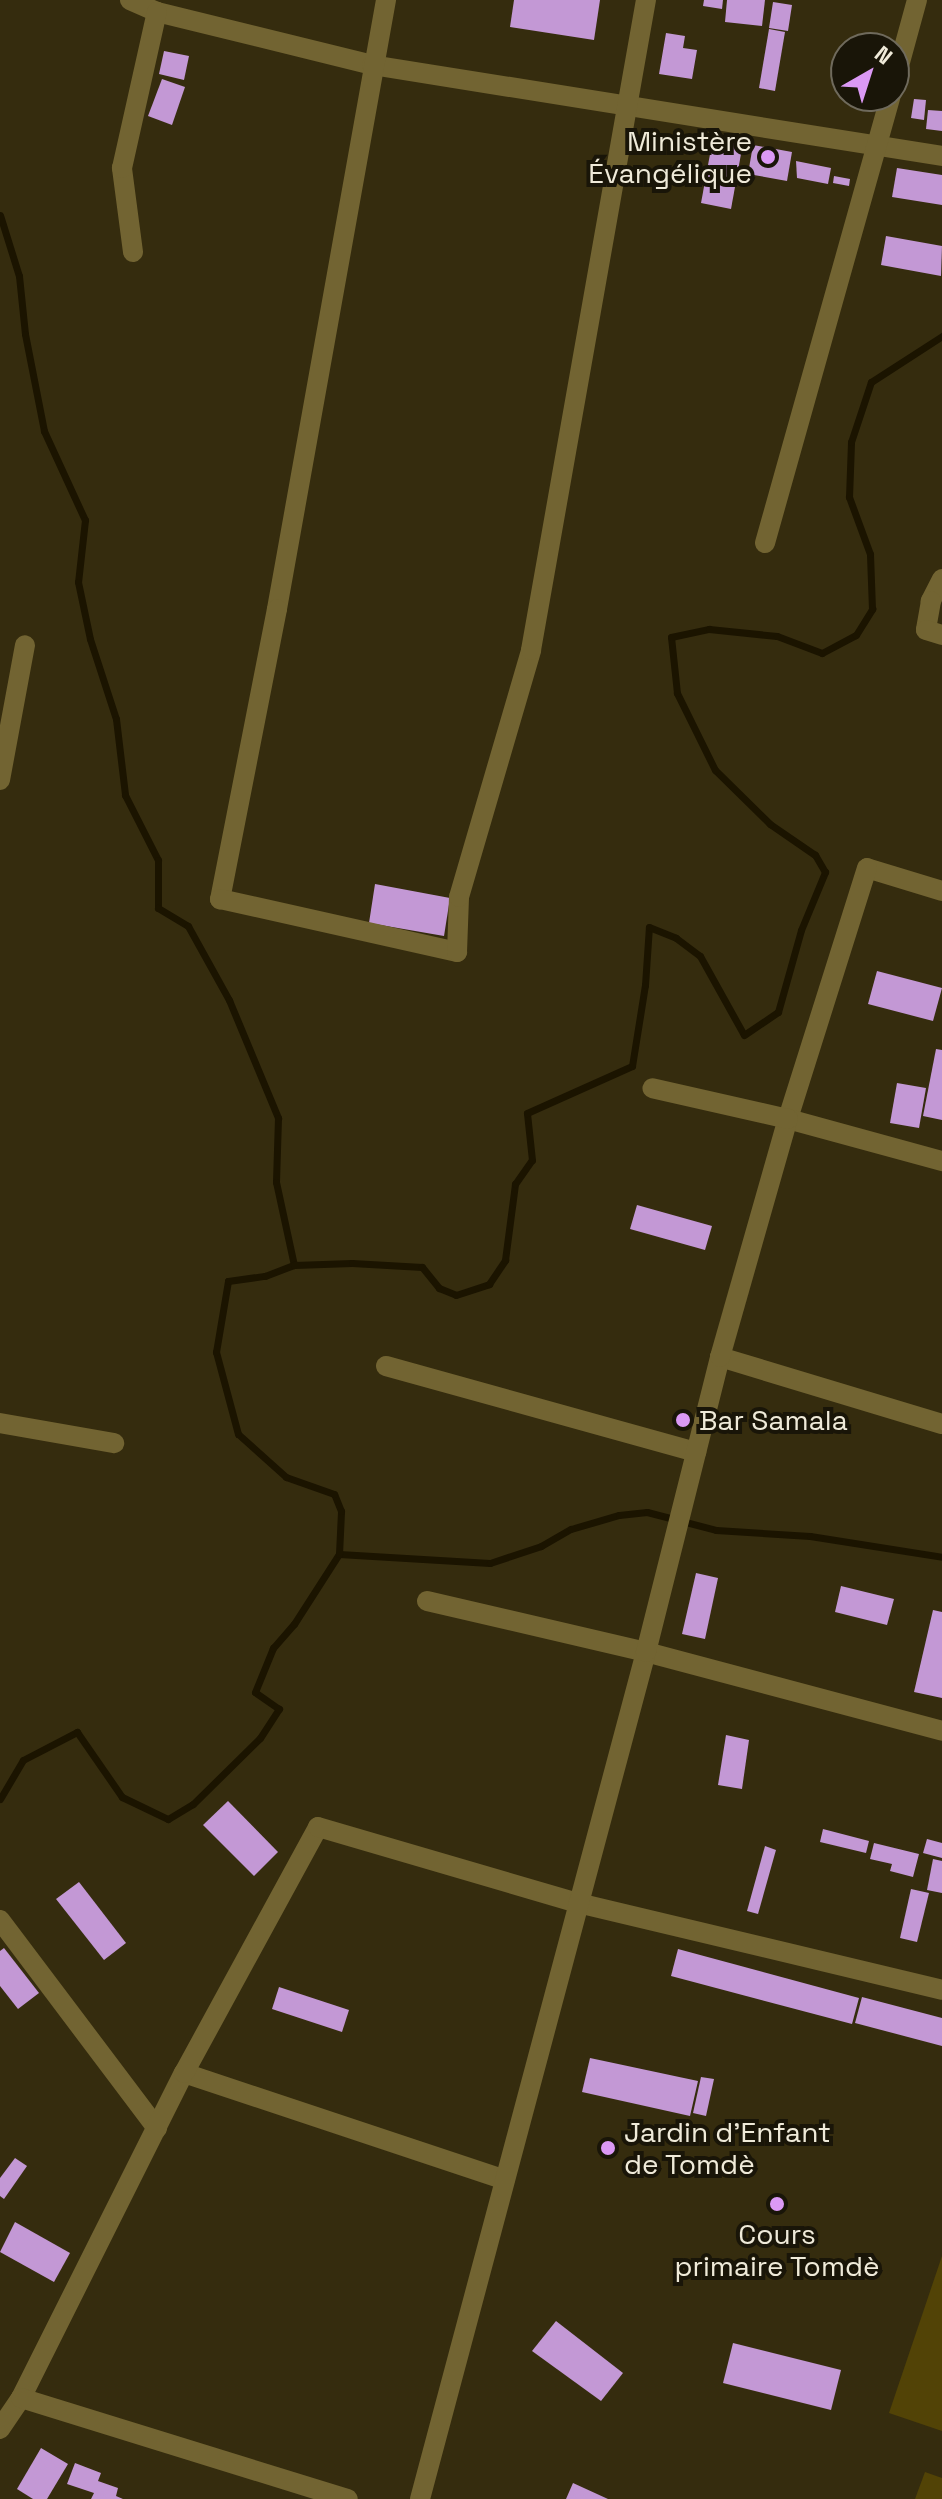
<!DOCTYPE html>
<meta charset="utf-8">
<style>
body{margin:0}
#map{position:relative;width:942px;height:2499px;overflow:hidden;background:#352c0e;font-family:"Space Grotesk",sans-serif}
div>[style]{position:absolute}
.green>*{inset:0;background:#524306}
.stream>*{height:7px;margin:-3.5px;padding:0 3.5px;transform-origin:3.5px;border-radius:3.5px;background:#1b1400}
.building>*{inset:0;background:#c398d5}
.minor>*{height:20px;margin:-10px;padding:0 10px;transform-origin:10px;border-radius:10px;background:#726432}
.dots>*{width:22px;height:22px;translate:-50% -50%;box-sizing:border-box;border:4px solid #191508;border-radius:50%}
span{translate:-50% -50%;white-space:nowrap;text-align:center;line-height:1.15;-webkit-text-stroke:8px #191508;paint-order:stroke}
.poi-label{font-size:28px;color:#efead9}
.right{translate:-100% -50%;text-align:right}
.left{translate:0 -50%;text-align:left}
.north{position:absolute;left:830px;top:32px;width:80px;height:80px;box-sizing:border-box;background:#191508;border:2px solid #6f6a5c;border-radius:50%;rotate:39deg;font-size:22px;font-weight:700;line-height:32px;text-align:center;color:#efead9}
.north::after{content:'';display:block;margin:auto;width:28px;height:36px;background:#db99f5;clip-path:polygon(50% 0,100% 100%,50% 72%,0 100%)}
</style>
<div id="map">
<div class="green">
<i style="clip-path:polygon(942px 2256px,942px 2431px,889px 2413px)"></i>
<i style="clip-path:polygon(925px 2472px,942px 2478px,942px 2499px,915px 2499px)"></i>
</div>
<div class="stream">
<i style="left:0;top:215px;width:64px;rotate:72.7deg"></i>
<i style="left:19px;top:276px;width:58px;rotate:84.1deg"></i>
<i style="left:25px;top:334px;width:99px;rotate:78.9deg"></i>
<i style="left:44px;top:431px;width:98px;rotate:65.3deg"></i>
<i style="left:85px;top:520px;width:62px;rotate:96.4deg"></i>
<i style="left:78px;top:582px;width:58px;rotate:78.1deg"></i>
<i style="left:90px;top:639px;width:84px;rotate:72deg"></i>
<i style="left:116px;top:719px;width:77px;rotate:83.2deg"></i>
<i style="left:125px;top:795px;width:73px;rotate:63.1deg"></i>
<i style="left:158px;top:860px;width:48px;rotate:90deg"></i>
<i style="left:158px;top:908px;width:35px;rotate:31deg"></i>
<i style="left:188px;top:926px;width:85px;rotate:61deg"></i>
<i style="left:229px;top:1000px;width:128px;rotate:67.4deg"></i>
<i style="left:278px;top:1118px;width:64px;rotate:91.8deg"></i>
<i style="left:276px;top:1182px;width:85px;rotate:77.8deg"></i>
<i style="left:339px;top:1554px;width:151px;rotate:3.4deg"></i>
<i style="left:490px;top:1563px;width:54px;rotate:-18.4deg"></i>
<i style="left:541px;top:1546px;width:34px;rotate:-30deg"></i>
<i style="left:571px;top:1529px;width:50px;rotate:-16.3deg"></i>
<i style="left:619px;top:1515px;width:28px;rotate:-6deg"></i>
<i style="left:647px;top:1512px;width:71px;rotate:14.6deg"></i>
<i style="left:716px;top:1530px;width:94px;rotate:3.7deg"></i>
<i style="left:810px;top:1536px;width:134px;rotate:9deg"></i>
<i style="left:0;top:1799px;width:45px;rotate:-59.5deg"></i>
<i style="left:23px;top:1760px;width:61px;rotate:-27.4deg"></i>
<i style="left:77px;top:1732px;width:79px;rotate:55.3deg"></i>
<i style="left:122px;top:1797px;width:51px;rotate:25.6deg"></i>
<i style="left:168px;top:1819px;width:29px;rotate:-31deg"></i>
<i style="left:193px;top:1804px;width:94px;rotate:-44.6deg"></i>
<i style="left:260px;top:1738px;width:35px;rotate:-57deg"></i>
<i style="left:279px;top:1709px;width:29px;rotate:-145deg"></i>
<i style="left:255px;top:1692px;width:48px;rotate:-67.8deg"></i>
<i style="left:273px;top:1648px;width:32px;rotate:-49deg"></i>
<i style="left:294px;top:1624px;width:83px;rotate:-57.3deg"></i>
<i style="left:339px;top:1554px;width:43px;rotate:-87.3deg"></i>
<i style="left:341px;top:1511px;width:18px;rotate:-112deg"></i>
<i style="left:334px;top:1494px;width:51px;rotate:-160.5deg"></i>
<i style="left:286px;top:1477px;width:64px;rotate:-138.1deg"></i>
<i style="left:238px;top:1434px;width:85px;rotate:-105deg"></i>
<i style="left:216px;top:1352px;width:72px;rotate:-80.4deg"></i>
<i style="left:228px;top:1281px;width:37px;rotate:-8deg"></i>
<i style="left:265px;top:1276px;width:31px;rotate:-21deg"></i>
<i style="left:294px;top:1265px;width:58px;rotate:-2deg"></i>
<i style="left:352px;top:1263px;width:70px;rotate:3.3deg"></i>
<i style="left:422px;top:1267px;width:27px;rotate:51deg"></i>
<i style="left:439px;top:1288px;width:18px;rotate:22deg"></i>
<i style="left:456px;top:1295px;width:35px;rotate:-18deg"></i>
<i style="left:489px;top:1284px;width:29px;rotate:-56deg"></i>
<i style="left:505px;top:1260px;width:77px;rotate:-82.5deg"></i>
<i style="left:515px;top:1184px;width:29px;rotate:-55deg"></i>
<i style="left:532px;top:1160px;width:47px;rotate:-96.1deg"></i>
<i style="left:527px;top:1113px;width:115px;rotate:-24.1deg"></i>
<i style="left:632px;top:1066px;width:82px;rotate:-80.9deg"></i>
<i style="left:645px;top:985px;width:58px;rotate:-86.1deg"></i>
<i style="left:649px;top:927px;width:29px;rotate:22deg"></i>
<i style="left:676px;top:938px;width:30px;rotate:37deg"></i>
<i style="left:700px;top:956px;width:90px;rotate:60.9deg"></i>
<i style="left:744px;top:1035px;width:41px;rotate:-34.1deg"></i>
<i style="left:778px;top:1012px;width:85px;rotate:-74.3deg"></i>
<i style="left:801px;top:930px;width:63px;rotate:-67.5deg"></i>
<i style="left:825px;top:872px;width:20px;rotate:-120deg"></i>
<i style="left:815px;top:855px;width:55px;rotate:-145.4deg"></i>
<i style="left:770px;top:824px;width:77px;rotate:-135.5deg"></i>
<i style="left:715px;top:770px;width:86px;rotate:-116.3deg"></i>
<i style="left:677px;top:693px;width:56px;rotate:-96.1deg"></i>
<i style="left:671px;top:637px;width:39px;rotate:-12deg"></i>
<i style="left:709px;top:629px;width:68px;rotate:5.9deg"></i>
<i style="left:777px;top:636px;width:48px;rotate:20.7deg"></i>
<i style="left:822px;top:653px;width:38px;rotate:-28deg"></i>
<i style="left:856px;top:635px;width:31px;rotate:-58deg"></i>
<i style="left:872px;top:609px;width:55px;rotate:-92.1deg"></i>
<i style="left:870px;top:554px;width:61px;rotate:-110.2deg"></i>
<i style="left:849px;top:497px;width:55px;rotate:-87.9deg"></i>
<i style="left:851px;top:442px;width:63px;rotate:-71.6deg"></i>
<i style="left:871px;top:382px;width:85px;rotate:-32.9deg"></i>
</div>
<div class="building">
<i style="clip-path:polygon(514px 0,600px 0,594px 40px,510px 27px)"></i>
<i style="clip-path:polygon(704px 0,723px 0,722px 9px,703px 6px)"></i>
<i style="clip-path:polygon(727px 0,765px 0,762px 26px,725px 22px)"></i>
<i style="clip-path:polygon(773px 2px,792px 5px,788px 31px,769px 28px)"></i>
<i style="clip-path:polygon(769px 29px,785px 32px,775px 91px,759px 88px)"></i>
<i style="clip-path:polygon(666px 33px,685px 36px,683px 48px,697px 50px,692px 79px,659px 74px)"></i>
<i style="clip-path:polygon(164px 51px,189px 56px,184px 80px,159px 74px)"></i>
<i style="clip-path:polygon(162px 79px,185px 87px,172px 125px,148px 116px)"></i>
<i style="clip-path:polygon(914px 99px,926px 100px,924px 120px,911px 118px)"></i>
<i style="clip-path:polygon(928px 110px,942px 111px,942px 131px,926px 129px)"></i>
<i style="clip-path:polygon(713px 138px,743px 143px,731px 209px,701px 203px)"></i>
<i style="clip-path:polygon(753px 145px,792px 152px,787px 181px,748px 174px)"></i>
<i style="clip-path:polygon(796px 161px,831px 168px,828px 184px,797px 178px)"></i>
<i style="clip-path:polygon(897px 168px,942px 175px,942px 205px,892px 197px)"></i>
<i style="clip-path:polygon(834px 176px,850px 179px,849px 186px,833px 183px)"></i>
<i style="clip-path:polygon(886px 236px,942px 246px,941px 276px,881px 265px)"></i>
<i style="clip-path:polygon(375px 884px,450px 898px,444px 936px,369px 923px)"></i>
<i style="clip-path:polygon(877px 971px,942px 988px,933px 1021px,868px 1004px)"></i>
<i style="clip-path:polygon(936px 1049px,942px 1050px,942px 1120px,923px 1116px)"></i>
<i style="clip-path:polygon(897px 1083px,926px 1088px,919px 1128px,890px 1123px)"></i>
<i style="clip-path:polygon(637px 1205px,712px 1226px,705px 1250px,630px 1229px)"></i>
<i style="clip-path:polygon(696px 1573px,718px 1578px,705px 1639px,682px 1634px)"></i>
<i style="clip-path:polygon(841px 1586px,894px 1599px,887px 1625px,835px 1612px)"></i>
<i style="clip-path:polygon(933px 1610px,942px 1612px,942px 1698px,914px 1692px)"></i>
<i style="clip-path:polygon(726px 1735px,749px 1740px,742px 1789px,718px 1785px)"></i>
<i style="clip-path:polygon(228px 1801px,278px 1852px,254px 1876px,203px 1825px)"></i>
<i style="clip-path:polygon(823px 1829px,869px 1841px,866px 1853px,820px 1842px)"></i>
<i style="clip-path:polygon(927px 1839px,942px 1843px,942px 1858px,923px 1853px)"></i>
<i style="clip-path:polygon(874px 1843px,919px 1854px,913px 1877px,890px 1871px,892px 1864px,870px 1859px)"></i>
<i style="clip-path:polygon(765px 1846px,776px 1850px,758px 1914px,747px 1911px)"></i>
<i style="clip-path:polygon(933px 1859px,942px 1861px,942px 1893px,927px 1890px)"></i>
<i style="clip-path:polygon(79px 1882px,126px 1943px,104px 1960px,56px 1899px)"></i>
<i style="clip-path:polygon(911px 1889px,929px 1893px,917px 1942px,900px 1938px)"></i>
<i style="clip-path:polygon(4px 1948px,39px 1993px,18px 2009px,0 1986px,0 1951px)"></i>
<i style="clip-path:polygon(678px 1949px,859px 1998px,852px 2024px,671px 1976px)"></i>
<i style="clip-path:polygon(279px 1987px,349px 2010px,342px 2032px,272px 2009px)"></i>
<i style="clip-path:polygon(862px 1997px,942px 2018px,942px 2046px,855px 2023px)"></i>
<i style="clip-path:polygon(590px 2058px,698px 2081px,690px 2116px,582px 2092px)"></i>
<i style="clip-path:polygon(701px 2077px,714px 2079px,706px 2116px,693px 2113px)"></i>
<i style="clip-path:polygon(15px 2158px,27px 2166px,4px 2199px,0 2196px,0 2178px)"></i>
<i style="clip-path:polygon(15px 2222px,70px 2253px,54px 2282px,0 2252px)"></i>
<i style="clip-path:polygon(556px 2321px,623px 2373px,601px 2401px,532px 2351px)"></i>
<i style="clip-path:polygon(733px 2343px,841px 2370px,831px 2410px,723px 2383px)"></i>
<i style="clip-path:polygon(41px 2448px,68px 2464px,47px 2499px,33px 2499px,17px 2489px)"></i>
<i style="clip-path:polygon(75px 2463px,101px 2473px,98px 2481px,118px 2488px,116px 2496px,123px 2499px,91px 2499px,94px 2493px,67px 2484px)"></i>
<i style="clip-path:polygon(573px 2483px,608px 2499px,566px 2499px)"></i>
</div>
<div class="minor">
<i style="left:130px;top:0;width:30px;rotate:24deg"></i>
<i style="left:157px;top:12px;width:221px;rotate:13.8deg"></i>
<i style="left:372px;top:65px;width:577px;rotate:9.07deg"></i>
<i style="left:386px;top:0;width:619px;rotate:100.15deg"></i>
<i style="left:277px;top:609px;width:296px;rotate:101.1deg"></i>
<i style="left:220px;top:899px;width:243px;rotate:12.6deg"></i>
<i style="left:457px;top:952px;width:55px;rotate:-87.9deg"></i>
<i style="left:459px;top:897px;width:257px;rotate:-73.7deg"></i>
<i style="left:531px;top:650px;width:660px;rotate:-79.97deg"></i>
<i style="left:894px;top:84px;width:87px;rotate:-74.7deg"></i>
<i style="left:133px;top:252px;width:85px;rotate:-97.5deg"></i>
<i style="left:122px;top:168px;width:160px;rotate:-77.4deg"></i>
<i style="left:765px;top:543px;width:464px;rotate:-74.3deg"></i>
<i style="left:942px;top:579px;width:25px;rotate:117deg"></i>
<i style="left:931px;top:601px;width:29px;rotate:100deg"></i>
<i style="left:926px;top:630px;width:17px;rotate:17deg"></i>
<i style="left:0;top:780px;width:137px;rotate:-79.5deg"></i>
<i style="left:942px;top:891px;width:78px;rotate:-163deg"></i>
<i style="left:867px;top:868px;width:263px;rotate:107.5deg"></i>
<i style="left:788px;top:1119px;width:160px;rotate:15.3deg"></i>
<i style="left:720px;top:1357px;width:232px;rotate:16.8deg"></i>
<i style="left:386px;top:1366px;width:322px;rotate:15.5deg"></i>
<i style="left:0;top:1423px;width:116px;rotate:10deg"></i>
<i style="left:427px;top:1601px;width:225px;rotate:13.1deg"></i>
<i style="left:646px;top:1652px;width:306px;rotate:14.9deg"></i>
<i style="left:0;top:1920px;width:261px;rotate:53deg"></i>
<i style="left:184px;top:2073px;width:338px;rotate:18.4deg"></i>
<i style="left:21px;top:2398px;width:364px;rotate:-63.4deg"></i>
<i style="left:184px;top:2073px;width:280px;rotate:-61.4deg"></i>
<i style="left:318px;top:1827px;width:271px;rotate:16.3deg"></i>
<i style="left:578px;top:1903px;width:374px;rotate:13.4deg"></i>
<i style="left:0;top:2429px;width:37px;rotate:-56deg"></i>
<i style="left:21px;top:2398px;width:342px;rotate:17.2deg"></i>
<i style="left:420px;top:2499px;width:877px;rotate:-75.06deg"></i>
<i style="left:646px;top:1652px;width:304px;rotate:-75.9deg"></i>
<i style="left:720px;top:1357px;width:248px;rotate:-74.1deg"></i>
<i style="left:788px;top:1119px;width:139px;rotate:-167.2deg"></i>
</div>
<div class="dots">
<i style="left:768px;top:157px;background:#db99f5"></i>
<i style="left:683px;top:1420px;background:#db99f5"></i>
<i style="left:608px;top:2148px;background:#db99f5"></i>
<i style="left:777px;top:2204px;background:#db99f5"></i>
</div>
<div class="poi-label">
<span class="right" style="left:752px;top:157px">Ministère<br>Évangélique</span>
<span class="left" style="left:699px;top:1420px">Bar Samala</span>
<span class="left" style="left:624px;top:2148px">Jardin d'Enfant<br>de Tomdè</span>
<span style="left:777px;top:2250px">Cours<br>primaire Tomdè</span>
</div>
<div class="north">N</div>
</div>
